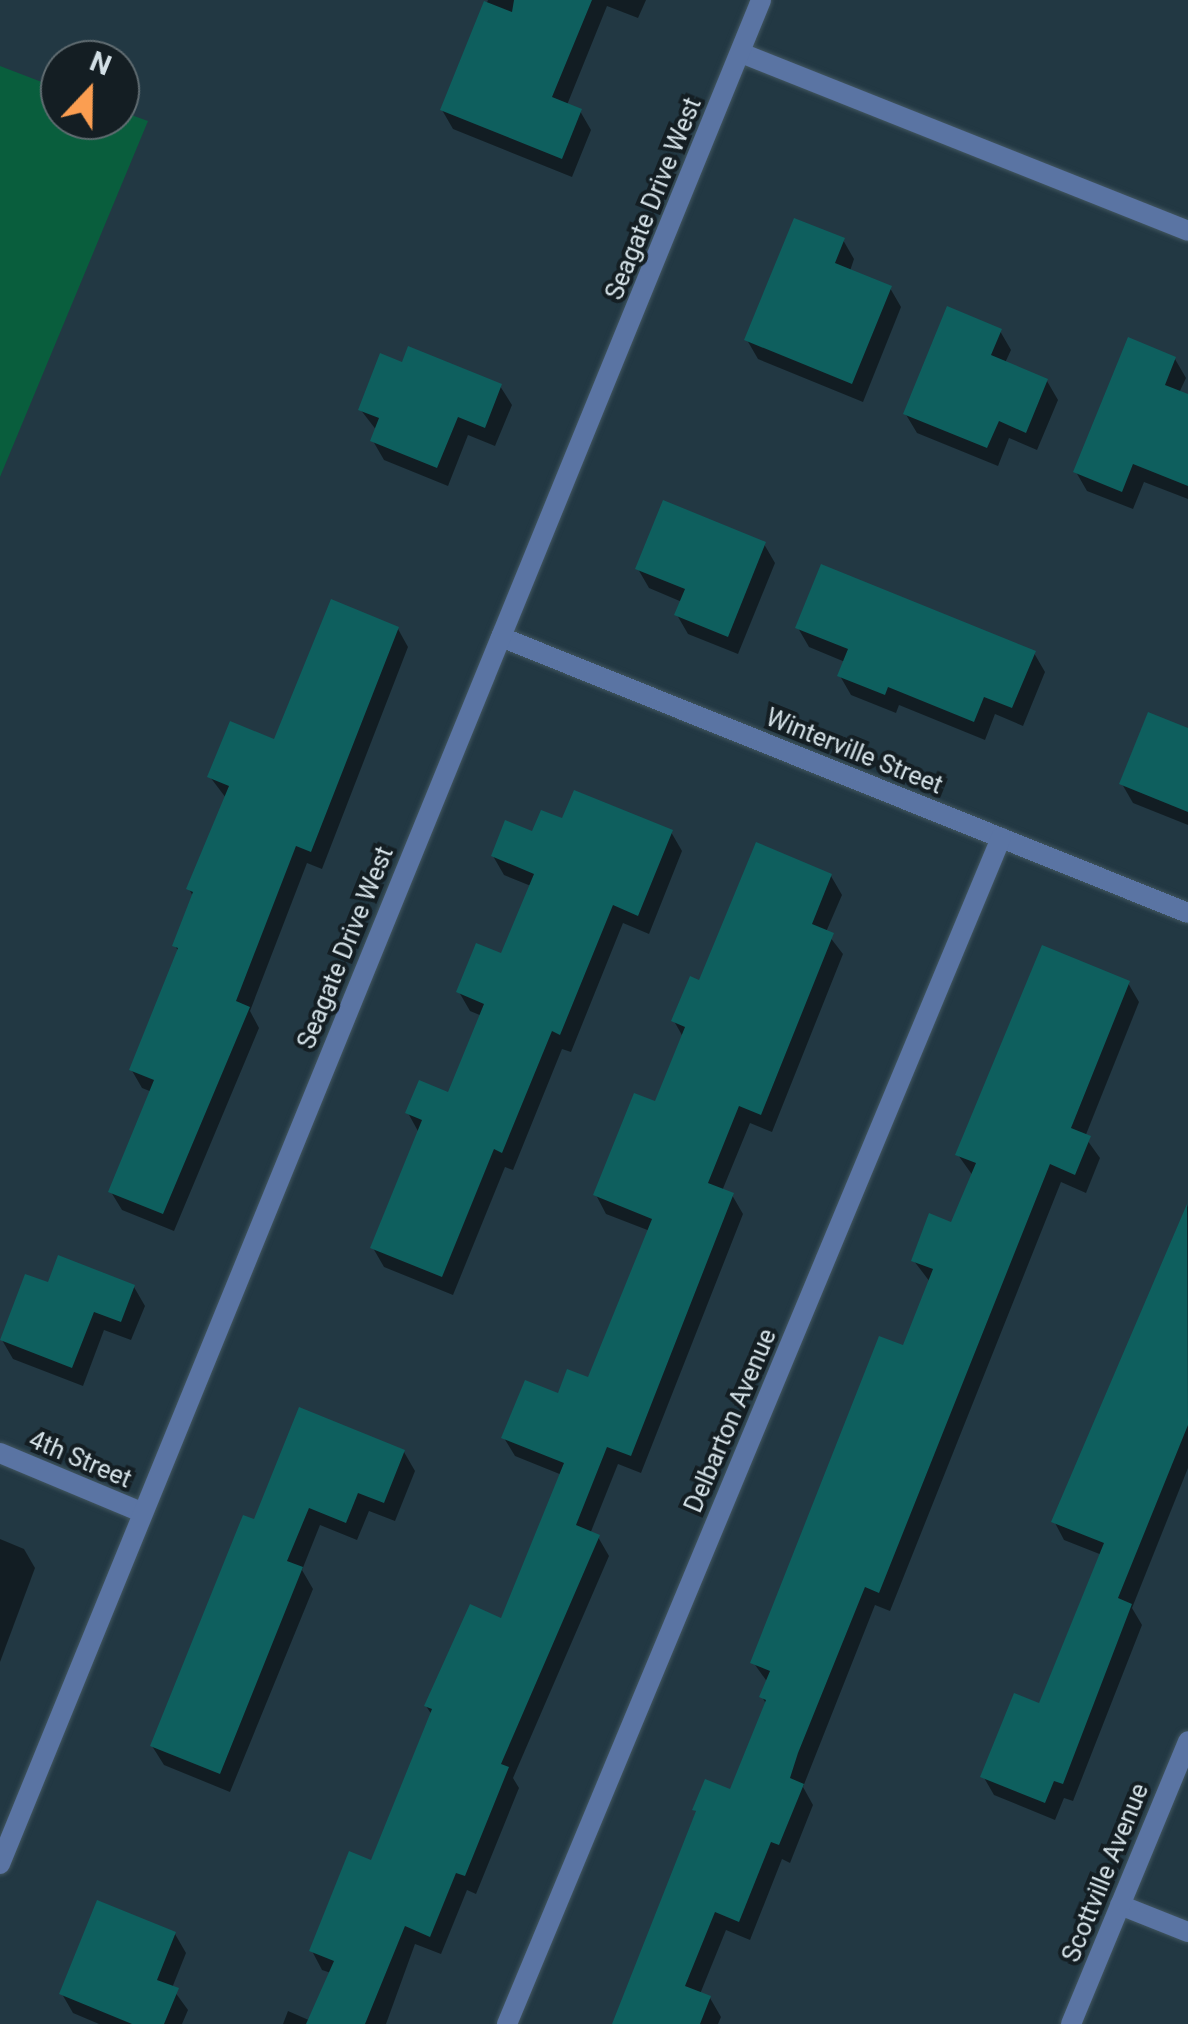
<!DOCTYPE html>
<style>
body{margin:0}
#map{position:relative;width:1188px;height:2024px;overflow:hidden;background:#223843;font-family:Roboto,sans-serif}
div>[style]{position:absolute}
.green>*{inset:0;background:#095e3d}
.shadow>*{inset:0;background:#0007}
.building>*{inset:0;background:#0e5f5e}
.roads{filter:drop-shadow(0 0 2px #425660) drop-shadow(0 0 2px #425660)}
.minor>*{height:20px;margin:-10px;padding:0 10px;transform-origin:10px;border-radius:10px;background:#5a74a3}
span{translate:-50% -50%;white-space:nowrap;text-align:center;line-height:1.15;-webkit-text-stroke:8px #141e23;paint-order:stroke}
.street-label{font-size:25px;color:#d3e0e6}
.north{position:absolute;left:40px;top:40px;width:100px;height:100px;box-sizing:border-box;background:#141e23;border:2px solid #606c71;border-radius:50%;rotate:22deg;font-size:28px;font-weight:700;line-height:40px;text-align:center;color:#d3e0e6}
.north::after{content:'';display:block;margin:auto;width:35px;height:45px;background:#fb9e51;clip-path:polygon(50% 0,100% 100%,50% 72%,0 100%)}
</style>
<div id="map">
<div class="green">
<i style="clip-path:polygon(0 66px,60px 89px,60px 120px,120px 120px,120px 111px,148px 121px,0 477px)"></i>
</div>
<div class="shadow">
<i style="clip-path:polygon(488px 0,646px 0,638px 18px,607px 6px,567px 105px,580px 111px,591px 130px,572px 177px,453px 129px,442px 110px)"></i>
<i style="clip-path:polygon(843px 240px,854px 259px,850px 271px,890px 288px,901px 307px,863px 402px,758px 359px,747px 340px)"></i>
<i style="clip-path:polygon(1000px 331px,1011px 350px,1005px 363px,1047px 381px,1058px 400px,1037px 450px,1009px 438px,998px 466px,917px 433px,905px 413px)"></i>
<i style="clip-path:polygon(1175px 359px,1186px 378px,1179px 393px,1188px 397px,1188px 499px,1144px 482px,1133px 509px,1087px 491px,1076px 472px)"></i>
<i style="clip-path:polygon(500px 386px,512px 405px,495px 446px,468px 435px,448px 486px,384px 460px,373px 441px,377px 431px,360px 409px)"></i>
<i style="clip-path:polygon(764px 544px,775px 563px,738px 654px,688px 634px,677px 615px,682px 602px,649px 588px,638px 569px)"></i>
<i style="clip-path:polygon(798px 628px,1034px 653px,1045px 672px,1023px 726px,995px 714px,985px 740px,899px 705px,896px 713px,851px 695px,840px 676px,845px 662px,809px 647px)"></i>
<i style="clip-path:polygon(398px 629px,408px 647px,322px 869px,307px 863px,250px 1011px,259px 1028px,174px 1231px,122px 1210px,111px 1192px,152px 1092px,142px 1088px,131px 1069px,179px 952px,175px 946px,194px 898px,189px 889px,226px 798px,210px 777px,276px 742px)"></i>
<i style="clip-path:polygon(1188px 731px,1188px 825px,1133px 803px,1122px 784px)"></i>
<i style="clip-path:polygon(564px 822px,671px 832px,682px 851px,649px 934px,623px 923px,571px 1052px,562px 1049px,513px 1170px,505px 1167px,453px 1295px,384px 1267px,373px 1248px,419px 1133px,408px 1113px,450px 1095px,482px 1016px,470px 1011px,459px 992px,503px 956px,531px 886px,504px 875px,493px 856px)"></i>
<i style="clip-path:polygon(831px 876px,842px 895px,826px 932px,843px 954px,772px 1132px,750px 1123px,722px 1191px,732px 1195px,743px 1214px,641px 1473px,618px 1464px,590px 1534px,598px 1537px,609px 1556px,513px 1778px,519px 1788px,476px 1894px,467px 1890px,441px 1954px,415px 1944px,386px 2024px,283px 2024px,288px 2011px,311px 2021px,331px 1973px,322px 1970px,312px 1951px,372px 1863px,432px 1715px,426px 1706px,502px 1621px,562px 1475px,515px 1456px,504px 1438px,589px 1380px,650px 1231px,606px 1214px,596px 1195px,656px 1104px,683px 1037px,674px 1021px,700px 983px)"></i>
<i style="clip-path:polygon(1128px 983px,1139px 1002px,1085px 1137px,1100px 1158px,1086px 1193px,1061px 1182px,890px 1611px,875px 1605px,803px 1787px,813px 1805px,790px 1863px,782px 1859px,750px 1940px,726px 1930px,700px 1994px,710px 1998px,721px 2017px,718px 2024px,615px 2024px,698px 1814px,695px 1810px,732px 1793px,767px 1705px,762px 1697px,768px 1683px,753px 1662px,904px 1349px,930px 1282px,914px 1261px,952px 1225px,973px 1176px,958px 1155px)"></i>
<i style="clip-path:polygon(1188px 1205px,1188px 1468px,1132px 1608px,1142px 1625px,1073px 1801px,1064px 1798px,1055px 1820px,994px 1795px,983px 1776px,1041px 1707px,1102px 1555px,1064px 1540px,1054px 1521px)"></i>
<i style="clip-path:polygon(49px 1286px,134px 1287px,145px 1306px,131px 1340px,104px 1330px,83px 1386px,13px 1359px,2px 1340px)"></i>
<i style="clip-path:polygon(404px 1452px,415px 1471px,395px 1521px,369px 1511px,357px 1540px,320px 1525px,302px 1570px,313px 1589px,230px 1792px,164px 1765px,152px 1746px,256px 1522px)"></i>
<i style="clip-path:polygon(0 1539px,24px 1549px,35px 1568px,0 1662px)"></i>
<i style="clip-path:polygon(175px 1934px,186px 1953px,172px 1988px,188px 2010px,182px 2024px,99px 2024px,73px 2013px,62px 1994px)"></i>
</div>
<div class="building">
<i style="clip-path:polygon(514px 0,592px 0,552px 97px,582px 109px,562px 159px,440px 110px,484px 1px,512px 12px)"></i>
<i style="clip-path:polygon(794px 218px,845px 238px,835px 263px,892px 286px,852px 384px,744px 340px)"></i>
<i style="clip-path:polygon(947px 306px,1002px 329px,991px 355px,1048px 379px,1026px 433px,999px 421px,987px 448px,903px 414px)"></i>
<i style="clip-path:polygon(1128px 337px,1176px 357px,1165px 385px,1188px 394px,1188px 486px,1133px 464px,1122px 492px,1073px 472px)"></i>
<i style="clip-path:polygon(408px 346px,502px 384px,485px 428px,458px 417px,437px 468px,370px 441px,379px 418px,358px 410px,380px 353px,402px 362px)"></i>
<i style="clip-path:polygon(663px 500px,766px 542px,728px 637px,674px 615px,685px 589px,635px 569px)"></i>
<i style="clip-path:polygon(821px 564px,1036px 651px,1012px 708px,984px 697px,974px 722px,888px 687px,885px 695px,837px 676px,848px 649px,795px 628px)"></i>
<i style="clip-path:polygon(331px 599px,399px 627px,311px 852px,296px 846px,236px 1001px,250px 1007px,163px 1214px,108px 1192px,154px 1080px,129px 1070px,178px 948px,172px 946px,193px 892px,186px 889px,229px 786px,207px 777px,230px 721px,274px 739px)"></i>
<i style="clip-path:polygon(1148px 712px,1188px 728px,1188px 812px,1119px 784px)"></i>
<i style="clip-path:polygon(574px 790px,673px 830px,638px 916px,613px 905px,560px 1035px,552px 1031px,502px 1153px,494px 1149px,442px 1277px,370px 1248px,422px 1120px,405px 1113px,419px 1080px,448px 1092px,484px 1004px,456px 992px,476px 943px,501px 953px,534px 874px,491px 856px,505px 820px,532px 831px,541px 810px,562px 818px)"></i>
<i style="clip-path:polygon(756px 842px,832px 874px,812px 924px,834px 933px,761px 1115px,739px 1106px,708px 1183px,734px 1193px,631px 1456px,607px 1447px,576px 1525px,600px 1535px,501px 1764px,509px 1767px,465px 1876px,456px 1873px,430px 1937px,405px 1926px,365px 2024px,306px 2024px,334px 1961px,309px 1951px,349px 1851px,371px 1860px,432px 1709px,424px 1706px,470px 1604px,501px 1618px,564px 1463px,501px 1438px,525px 1380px,558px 1393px,567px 1369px,588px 1377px,652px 1219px,593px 1195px,634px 1093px,655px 1101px,685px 1027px,671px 1021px,690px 976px,699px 980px)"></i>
<i style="clip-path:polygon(1042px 945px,1130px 981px,1071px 1128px,1091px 1136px,1075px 1175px,1050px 1164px,879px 1593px,865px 1587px,798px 1753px,790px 1778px,804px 1784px,779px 1845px,771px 1842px,739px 1922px,715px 1912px,685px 1986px,711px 1996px,700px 2024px,612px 2024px,696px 1811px,692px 1810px,705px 1779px,730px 1789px,766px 1700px,759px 1697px,770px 1671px,750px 1663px,879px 1336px,903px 1345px,933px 1269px,911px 1261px,929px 1213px,951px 1222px,976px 1163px,955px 1155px)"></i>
<i style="clip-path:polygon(1187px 1204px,1188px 1425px,1118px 1598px,1132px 1604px,1063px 1784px,1054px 1781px,1045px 1803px,980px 1777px,1014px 1693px,1039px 1703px,1104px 1543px,1051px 1522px)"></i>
<i style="clip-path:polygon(58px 1255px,135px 1285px,121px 1322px,94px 1312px,72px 1368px,0 1340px,25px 1274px,48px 1282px)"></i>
<i style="clip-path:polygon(299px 1407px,405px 1450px,384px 1503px,358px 1493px,346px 1523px,309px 1508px,287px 1561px,303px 1567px,220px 1774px,150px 1746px,243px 1515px,254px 1519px)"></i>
<i style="clip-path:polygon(97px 1900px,176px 1932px,157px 1980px,179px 1988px,164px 2024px,132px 2024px,59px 1994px)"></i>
</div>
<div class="roads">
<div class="minor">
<i style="left:741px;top:53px;width:481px;rotate:21.7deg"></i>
<i style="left:501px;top:637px;width:740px;rotate:21.89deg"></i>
<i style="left:0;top:1453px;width:153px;rotate:22.7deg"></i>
<i style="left:0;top:1864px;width:2013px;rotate:-67.79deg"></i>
<i style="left:1120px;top:1905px;width:73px;rotate:21.7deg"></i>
<i style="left:507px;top:2024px;width:1285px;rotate:-67.39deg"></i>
<i style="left:1071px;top:2024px;width:306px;rotate:-67.5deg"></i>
</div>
</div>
<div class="street-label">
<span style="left:654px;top:199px;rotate:-68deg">Seagate Drive West</span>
<span style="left:854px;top:752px;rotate:22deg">Winterville Street</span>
<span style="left:346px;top:948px;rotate:-68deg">Seagate Drive West</span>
<span style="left:731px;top:1421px;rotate:-67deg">Delbarton Avenue</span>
<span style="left:80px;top:1460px;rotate:23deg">4th Street</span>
<span style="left:1106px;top:1873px;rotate:-68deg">Scottville Avenue</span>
</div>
<div class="north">N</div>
</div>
